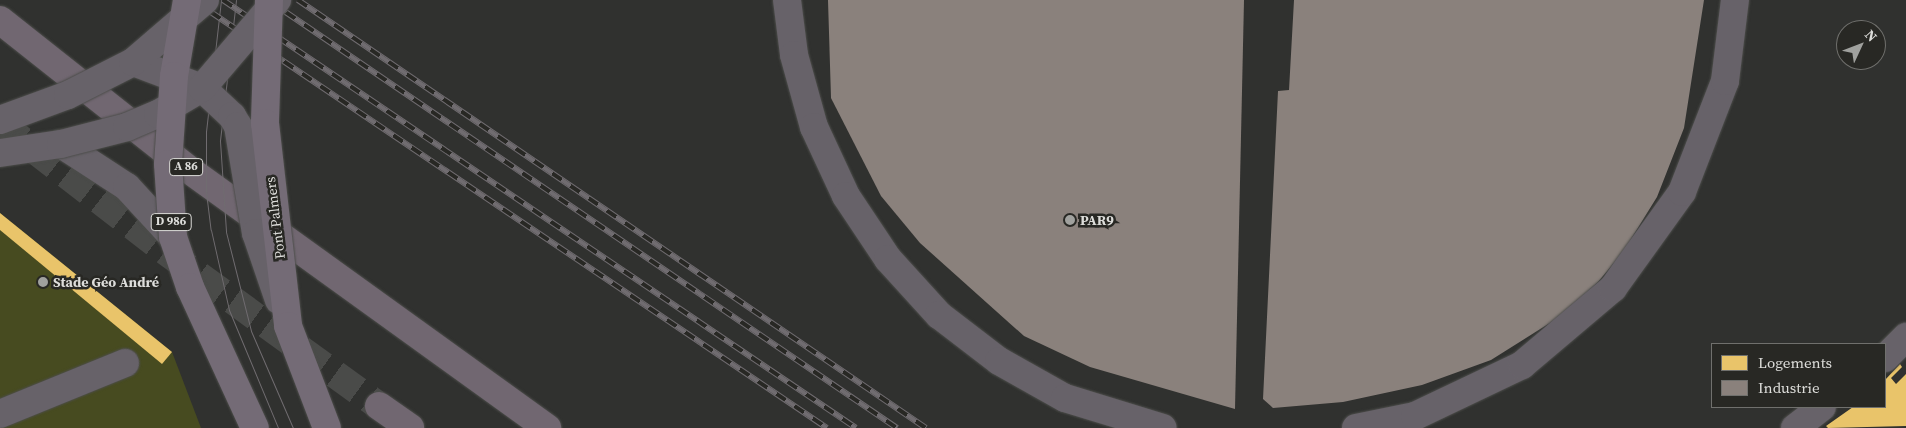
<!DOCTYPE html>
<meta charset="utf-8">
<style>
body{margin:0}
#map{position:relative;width:1906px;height:428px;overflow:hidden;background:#30312f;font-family:"Source Serif 4",serif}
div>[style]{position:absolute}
.green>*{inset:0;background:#474b20}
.homes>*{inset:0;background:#e9c46a}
.industry>*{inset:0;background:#8a817c}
.highway-tunnel>*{height:28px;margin-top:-14px;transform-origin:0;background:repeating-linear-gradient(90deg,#4a4b49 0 28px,transparent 0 42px)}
.roads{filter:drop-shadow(0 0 1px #4c4d4a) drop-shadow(0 0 1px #4c4d4a)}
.minor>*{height:28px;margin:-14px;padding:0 14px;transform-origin:14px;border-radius:14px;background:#676269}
.highway>*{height:28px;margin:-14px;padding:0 14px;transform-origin:14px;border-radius:14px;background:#716771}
.tram>*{height:1px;margin:-0.5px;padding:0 0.5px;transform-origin:0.5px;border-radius:0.5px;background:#706c70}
.rail>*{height:5.5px;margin-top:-2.75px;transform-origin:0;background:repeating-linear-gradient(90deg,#282824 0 11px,#706c70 0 22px);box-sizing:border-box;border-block:1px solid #706c70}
.bridges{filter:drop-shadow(0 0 1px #4c4d4a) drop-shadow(0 0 1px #4c4d4a)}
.minor-bridge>*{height:28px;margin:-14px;padding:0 14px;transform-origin:14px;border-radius:14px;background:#676269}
.major-bridge>*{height:28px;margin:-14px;padding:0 14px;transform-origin:14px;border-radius:14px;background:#746b76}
.dots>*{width:14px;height:14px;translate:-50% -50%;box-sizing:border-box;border:2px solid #282824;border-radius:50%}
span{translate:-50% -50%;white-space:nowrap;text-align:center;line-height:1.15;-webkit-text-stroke:5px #282824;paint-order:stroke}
.shield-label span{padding:1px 4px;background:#282824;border:1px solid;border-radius:4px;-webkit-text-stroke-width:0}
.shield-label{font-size:12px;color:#ddddda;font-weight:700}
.street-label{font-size:14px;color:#ddddda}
.poi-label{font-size:14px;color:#ddddda;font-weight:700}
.left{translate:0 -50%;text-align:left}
.legend{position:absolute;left:1711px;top:343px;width:175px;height:65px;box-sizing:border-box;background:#282824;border:1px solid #70706d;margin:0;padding:6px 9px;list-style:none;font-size:15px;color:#ddddda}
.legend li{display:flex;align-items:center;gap:10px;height:25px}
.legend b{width:25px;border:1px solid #70706d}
.north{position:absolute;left:1836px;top:20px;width:50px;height:50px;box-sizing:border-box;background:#282824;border:1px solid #70706d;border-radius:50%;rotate:47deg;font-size:14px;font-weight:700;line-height:20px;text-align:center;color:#ddddda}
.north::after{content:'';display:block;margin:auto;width:18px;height:22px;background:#a0a19e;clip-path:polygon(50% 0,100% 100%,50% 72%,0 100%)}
</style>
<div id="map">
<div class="green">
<i style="clip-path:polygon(0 213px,172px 352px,201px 428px,0 428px)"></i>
</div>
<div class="homes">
<i style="clip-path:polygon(0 213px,172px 352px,162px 364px,0 230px)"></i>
<i style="clip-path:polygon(1900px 364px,1902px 367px,1891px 378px,1896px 384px,1906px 374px,1906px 426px,1828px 428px,1826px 426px,1853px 407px,1885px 407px,1885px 380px)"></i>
</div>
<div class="industry">
<i style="clip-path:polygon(828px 0,1244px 0,1235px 409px,1090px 367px,1024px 336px,920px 243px,881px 196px,831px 98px)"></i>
<i style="clip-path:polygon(1294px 0,1704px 0,1684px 128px,1657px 197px,1623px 252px,1598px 282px,1561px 316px,1491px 360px,1422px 385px,1343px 402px,1273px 408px,1263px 399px,1278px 91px,1289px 90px)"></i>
</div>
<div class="highway-tunnel">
<i style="left:0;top:123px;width:209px;rotate:37.8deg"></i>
<i style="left:165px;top:251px;width:264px;rotate:35.9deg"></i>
</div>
<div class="roads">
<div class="minor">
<i style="left:787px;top:0;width:55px;rotate:82.7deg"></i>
<i style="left:794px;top:55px;width:75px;rotate:74.5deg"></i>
<i style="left:814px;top:127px;width:76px;rotate:65.1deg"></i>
<i style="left:846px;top:196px;width:76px;rotate:56.3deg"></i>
<i style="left:888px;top:259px;width:76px;rotate:47.7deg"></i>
<i style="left:939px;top:315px;width:76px;rotate:37.5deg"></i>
<i style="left:999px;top:361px;width:76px;rotate:29.3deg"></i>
<i style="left:1065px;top:398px;width:102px;rotate:17deg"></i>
<i style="left:61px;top:144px;width:79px;rotate:33.1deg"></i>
<i style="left:127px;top:187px;width:68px;rotate:47.4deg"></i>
<i style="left:1885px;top:358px;width:30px;rotate:-45deg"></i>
<i style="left:0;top:414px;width:135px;rotate:-22.2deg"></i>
<i style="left:1356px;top:428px;width:60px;rotate:-11.5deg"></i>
<i style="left:1415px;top:416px;width:119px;rotate:-25.5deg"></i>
<i style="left:1522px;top:365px;width:119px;rotate:-40.2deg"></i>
<i style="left:1613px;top:288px;width:118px;rotate:-54.3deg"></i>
<i style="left:1682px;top:192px;width:119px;rotate:-68.8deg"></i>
<i style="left:1725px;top:81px;width:82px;rotate:-83deg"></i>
<i style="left:1795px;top:428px;width:34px;rotate:-38deg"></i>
</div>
<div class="highway">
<i style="left:0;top:20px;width:240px;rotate:38.4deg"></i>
<i style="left:188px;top:169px;width:443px;rotate:35.8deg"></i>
<i style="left:379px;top:406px;width:38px;rotate:35deg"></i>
</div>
</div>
<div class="tram">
<i style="left:221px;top:0;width:132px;rotate:96.5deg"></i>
<i style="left:206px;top:131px;width:61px;rotate:90deg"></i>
<i style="left:206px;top:192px;width:38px;rotate:83deg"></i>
<i style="left:211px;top:230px;width:82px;rotate:77.3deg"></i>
<i style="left:229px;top:310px;width:128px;rotate:67.4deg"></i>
<i style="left:236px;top:0;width:142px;rotate:96.5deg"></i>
<i style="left:220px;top:141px;width:91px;rotate:86.2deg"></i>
<i style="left:226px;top:232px;width:102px;rotate:75.8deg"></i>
<i style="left:251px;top:331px;width:106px;rotate:66.6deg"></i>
</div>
<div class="rail">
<i style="left:193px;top:0;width:765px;rotate:34.02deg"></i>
<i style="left:223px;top:0;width:764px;rotate:34.06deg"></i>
<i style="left:268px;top:0;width:761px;rotate:34.23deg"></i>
<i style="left:298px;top:0;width:760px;rotate:34.28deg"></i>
</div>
<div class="bridges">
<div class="minor-bridge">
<i style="left:133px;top:62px;width:74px;rotate:20.6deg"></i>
<i style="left:202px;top:88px;width:41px;rotate:43deg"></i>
<i style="left:232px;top:116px;width:12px;rotate:59deg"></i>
<i style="left:238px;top:126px;width:109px;rotate:80.5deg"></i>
<i style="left:256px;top:233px;width:71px;rotate:71.1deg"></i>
<i style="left:0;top:120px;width:72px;rotate:-20.2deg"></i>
<i style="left:68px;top:95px;width:73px;rotate:-26.9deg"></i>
<i style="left:133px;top:62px;width:95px;rotate:-40.7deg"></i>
<i style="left:0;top:153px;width:62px;rotate:-8.4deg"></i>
<i style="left:61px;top:144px;width:68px;rotate:-14.4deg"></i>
<i style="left:127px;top:127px;width:34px;rotate:-23deg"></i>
<i style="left:158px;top:114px;width:51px;rotate:-30.6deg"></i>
<i style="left:202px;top:88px;width:116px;rotate:-49.6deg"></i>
</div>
<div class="major-bridge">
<i style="left:187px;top:0;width:77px;rotate:99.7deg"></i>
<i style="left:174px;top:76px;width:88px;rotate:93.9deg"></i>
<i style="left:168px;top:164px;width:73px;rotate:86.1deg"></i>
<i style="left:173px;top:237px;width:53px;rotate:71.2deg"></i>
<i style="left:190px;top:287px;width:155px;rotate:65.3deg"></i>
<i style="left:269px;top:0;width:123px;rotate:91.9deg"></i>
<i style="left:265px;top:123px;width:204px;rotate:83.5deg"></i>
<i style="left:288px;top:326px;width:109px;rotate:69.1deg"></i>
</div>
</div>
<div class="dots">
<i style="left:1070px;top:220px;background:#a0a19e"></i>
<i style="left:43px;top:282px;background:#a0a19e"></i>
</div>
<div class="shield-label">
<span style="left:186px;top:167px">A 86</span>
<span style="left:171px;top:222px">D 986</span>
</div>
<div class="street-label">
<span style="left:275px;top:218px;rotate:-97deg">Pont Palmers</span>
</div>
<div class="poi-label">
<span class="left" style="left:1080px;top:220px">PAR9</span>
<span class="left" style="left:53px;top:282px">Stade Géo André</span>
</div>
<ul class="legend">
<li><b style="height:14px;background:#e9c46a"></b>Logements</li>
<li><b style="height:14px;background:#8a817c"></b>Industrie</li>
</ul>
<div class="north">N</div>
</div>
